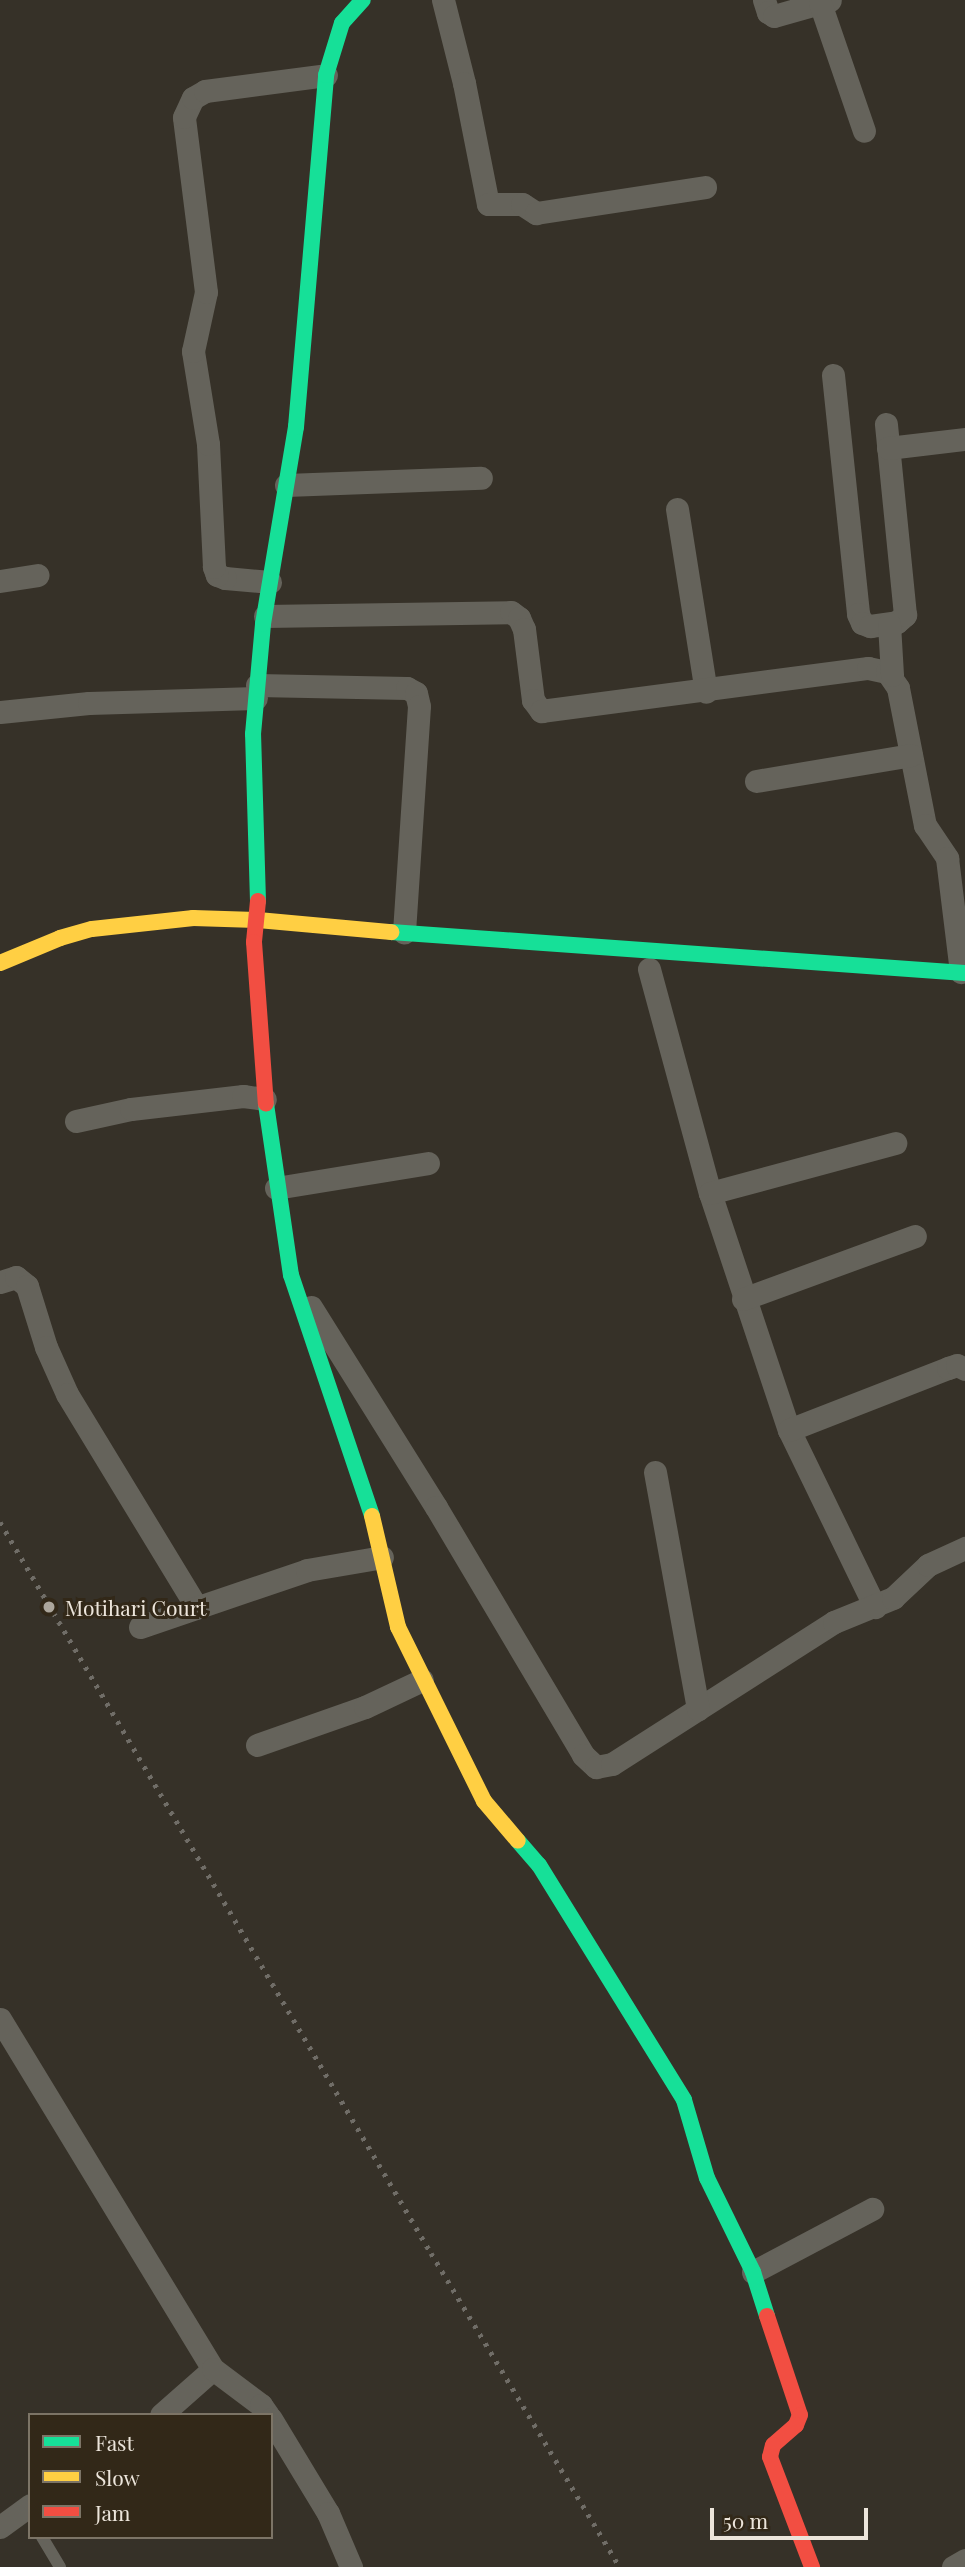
<!DOCTYPE html>
<style>
body{margin:0}
#map{position:relative;width:965px;height:2567px;overflow:hidden;background:#363128;font-family:"Playfair Display",serif}
div>[style]{position:absolute}
.lane>*{height:12px;margin:-6px;padding:0 6px;transform-origin:6px;border-radius:6px;background:#65635b}
.street>*{height:23px;margin:-11.5px;padding:0 11.5px;transform-origin:11.5px;border-radius:11.5px;background:#65635b}
.fast>*{height:16px;margin:-8px;padding:0 8px;transform-origin:8px;border-radius:8px;background:#16e098}
.slow>*{height:16px;margin:-8px;padding:0 8px;transform-origin:8px;border-radius:8px;background:#ffcf43}
.jam>*{height:16px;margin:-8px;padding:0 8px;transform-origin:8px;border-radius:8px;background:#f24e42}
.rail>*{height:5px;margin-top:-2.5px;transform-origin:0;background:repeating-linear-gradient(90deg,#706d67 0 3.5px,transparent 0 10.5px)}
.dots>*{width:19px;height:19px;translate:-50% -50%;box-sizing:border-box;border:4px solid #322818;border-radius:50%}
span{translate:-50% -50%;white-space:nowrap;text-align:center;line-height:1.15;-webkit-text-stroke:6px #322818;paint-order:stroke}
.poi-label{font-size:21px;color:#ece5db}
.left{translate:0 -50%;text-align:left}
.legend{position:absolute;left:28px;top:2413px;width:245px;height:126px;box-sizing:border-box;background:#322818;border:2px solid #7c7466;margin:0;padding:9px 12px;list-style:none;font-size:21px;color:#ece5db}
.legend li{display:flex;align-items:center;gap:14px;height:35px}
.legend b{width:35px;border:2px solid #7c7466}
.scale{position:absolute;left:710px;top:2508px;width:158px;height:32px;box-sizing:border-box;border:4px solid #ece5db;border-top:0;padding-left:9px;font-size:21px;line-height:24px;white-space:nowrap;color:#ece5db;-webkit-text-stroke:5px #322818;paint-order:stroke}
</style>
<div id="map">
<div class="lane">
<i style="left:42px;top:2537px;width:35px;rotate:59deg"></i>
</div>
<div class="street">
<i style="left:443px;top:0;width:86px;rotate:75.8deg"></i>
<i style="left:464px;top:83px;width:123px;rotate:78.8deg"></i>
<i style="left:488px;top:204px;width:34px"></i>
<i style="left:522px;top:204px;width:17px;rotate:33deg"></i>
<i style="left:536px;top:213px;width:171px;rotate:-8.7deg"></i>
<i style="left:764px;top:0;width:13px;rotate:72deg"></i>
<i style="left:768px;top:12px;width:7px;rotate:34deg"></i>
<i style="left:774px;top:16px;width:58px;rotate:-15.9deg"></i>
<i style="left:820px;top:3px;width:135px;rotate:71deg"></i>
<i style="left:833px;top:375px;width:240px;rotate:84deg"></i>
<i style="left:858px;top:614px;width:10px;rotate:66deg"></i>
<i style="left:862px;top:623px;width:9px;rotate:21deg"></i>
<i style="left:870px;top:626px;width:27px;rotate:-8deg"></i>
<i style="left:897px;top:622px;width:11px;rotate:-41deg"></i>
<i style="left:905px;top:615px;width:192px;rotate:-95.7deg"></i>
<i style="left:888px;top:448px;width:78px;rotate:-6.7deg"></i>
<i style="left:286px;top:485px;width:195px;rotate:-2.1deg"></i>
<i style="left:677px;top:509px;width:185px;rotate:81deg"></i>
<i style="left:0;top:581px;width:38px;rotate:-9deg"></i>
<i style="left:270px;top:582px;width:45px;rotate:-174.9deg"></i>
<i style="left:225px;top:578px;width:9px;rotate:-159deg"></i>
<i style="left:217px;top:575px;width:9px;rotate:-111deg"></i>
<i style="left:214px;top:567px;width:123px;rotate:-92.8deg"></i>
<i style="left:208px;top:444px;width:94px;rotate:-99.2deg"></i>
<i style="left:193px;top:351px;width:60px;rotate:-77.6deg"></i>
<i style="left:206px;top:292px;width:176px;rotate:-97.2deg"></i>
<i style="left:184px;top:117px;width:21px;rotate:-65deg"></i>
<i style="left:193px;top:98px;width:14px;rotate:-30deg"></i>
<i style="left:205px;top:91px;width:122px;rotate:-7.5deg"></i>
<i style="left:265px;top:616px;width:246px;rotate:-0.9deg"></i>
<i style="left:511px;top:612px;width:10px;rotate:37deg"></i>
<i style="left:519px;top:618px;width:12px;rotate:66deg"></i>
<i style="left:524px;top:629px;width:72px;rotate:82.8deg"></i>
<i style="left:533px;top:700px;width:14px;rotate:54deg"></i>
<i style="left:541px;top:711px;width:330px;rotate:-7.5deg"></i>
<i style="left:868px;top:668px;width:19px;rotate:12deg"></i>
<i style="left:887px;top:672px;width:19px;rotate:55deg"></i>
<i style="left:898px;top:688px;width:140px;rotate:78.9deg"></i>
<i style="left:925px;top:825px;width:40px;rotate:56deg"></i>
<i style="left:947px;top:858px;width:115px;rotate:83deg"></i>
<i style="left:889px;top:624px;width:51px;rotate:86.6deg"></i>
<i style="left:257px;top:685px;width:150px;rotate:1.1deg"></i>
<i style="left:407px;top:688px;width:10px;rotate:29deg"></i>
<i style="left:416px;top:693px;width:13px;rotate:77deg"></i>
<i style="left:419px;top:706px;width:227px;rotate:93.8deg"></i>
<i style="left:0;top:712px;width:89px;rotate:-5.8deg"></i>
<i style="left:89px;top:703px;width:167px;rotate:-1.7deg"></i>
<i style="left:756px;top:781px;width:157px;rotate:-9.5deg"></i>
<i style="left:649px;top:969px;width:232px;rotate:74.8deg"></i>
<i style="left:710px;top:1193px;width:250px;rotate:71.6deg"></i>
<i style="left:789px;top:1430px;width:197px;rotate:64.1deg"></i>
<i style="left:76px;top:1121px;width:56px;rotate:-12.3deg"></i>
<i style="left:131px;top:1109px;width:113px;rotate:-6.6deg"></i>
<i style="left:243px;top:1096px;width:22px;rotate:8deg"></i>
<i style="left:276px;top:1188px;width:154px;rotate:-9.3deg"></i>
<i style="left:710px;top:1193px;width:192px;rotate:-15.1deg"></i>
<i style="left:0;top:1282px;width:17px;rotate:-17deg"></i>
<i style="left:16px;top:1277px;width:14px;rotate:39deg"></i>
<i style="left:27px;top:1286px;width:64px;rotate:72.7deg"></i>
<i style="left:46px;top:1347px;width:51px;rotate:65.9deg"></i>
<i style="left:67px;top:1394px;width:250px;rotate:58.7deg"></i>
<i style="left:743px;top:1299px;width:183px;rotate:-20.1deg"></i>
<i style="left:311px;top:1307px;width:236px;rotate:58deg"></i>
<i style="left:436px;top:1507px;width:288px;rotate:59.3deg"></i>
<i style="left:583px;top:1755px;width:18px;rotate:43deg"></i>
<i style="left:596px;top:1767px;width:16px;rotate:-11deg"></i>
<i style="left:612px;top:1764px;width:264px;rotate:-32.6deg"></i>
<i style="left:834px;top:1622px;width:64px;rotate:-22.1deg"></i>
<i style="left:893px;top:1598px;width:48px;rotate:-43.3deg"></i>
<i style="left:928px;top:1565px;width:41px;rotate:-24.7deg"></i>
<i style="left:789px;top:1430px;width:171px;rotate:-21.3deg"></i>
<i style="left:948px;top:1368px;width:9px;rotate:-18deg"></i>
<i style="left:957px;top:1365px;width:9px;rotate:27deg"></i>
<i style="left:655px;top:1472px;width:241px;rotate:79.7deg"></i>
<i style="left:140px;top:1627px;width:176px;rotate:-18.8deg"></i>
<i style="left:307px;top:1570px;width:76px;rotate:-9.8deg"></i>
<i style="left:257px;top:1745px;width:114px;rotate:-19.4deg"></i>
<i style="left:365px;top:1707px;width:63px;rotate:-25.3deg"></i>
<i style="left:0;top:2019px;width:410px;rotate:58.7deg"></i>
<i style="left:213px;top:2369px;width:69px;rotate:138.5deg"></i>
<i style="left:753px;top:2272px;width:135px;rotate:-27.9deg"></i>
<i style="left:213px;top:2369px;width:60px;rotate:36.9deg"></i>
<i style="left:261px;top:2405px;width:12px;rotate:55deg"></i>
<i style="left:271px;top:2419px;width:110px;rotate:58.8deg"></i>
<i style="left:328px;top:2513px;width:59px;rotate:66.9deg"></i>
<i style="left:0;top:2527px;width:37px;rotate:-36deg"></i>
<i style="left:953px;top:2567px;width:14px;rotate:-30deg"></i>
</div>
<div class="fast">
<i style="left:258px;top:901px;width:167px;rotate:-91.7deg"></i>
<i style="left:253px;top:734px;width:110px;rotate:-84.8deg"></i>
<i style="left:263px;top:624px;width:200px;rotate:-80.5deg"></i>
<i style="left:296px;top:427px;width:353px;rotate:-85.1deg"></i>
<i style="left:326px;top:75px;width:54px;rotate:-72.9deg"></i>
<i style="left:342px;top:23px;width:31px;rotate:-48deg"></i>
<i style="left:391px;top:932px;width:575px;rotate:4.09deg"></i>
<i style="left:266px;top:1104px;width:173px;rotate:81.7deg"></i>
<i style="left:291px;top:1275px;width:254px;rotate:71.4deg"></i>
<i style="left:518px;top:1841px;width:32px;rotate:49deg"></i>
<i style="left:539px;top:1865px;width:276px;rotate:58.3deg"></i>
<i style="left:684px;top:2100px;width:81px;rotate:73.6deg"></i>
<i style="left:707px;top:2178px;width:105px;rotate:63.9deg"></i>
<i style="left:753px;top:2272px;width:46px;rotate:72.3deg"></i>
</div>
<div class="slow">
<i style="left:0;top:963px;width:65px;rotate:-22.6deg"></i>
<i style="left:60px;top:938px;width:33px;rotate:-16deg"></i>
<i style="left:92px;top:929px;width:102px;rotate:-6.2deg"></i>
<i style="left:193px;top:918px;width:65px;rotate:1.8deg"></i>
<i style="left:258px;top:920px;width:134px;rotate:5.2deg"></i>
<i style="left:372px;top:1516px;width:114px;rotate:76.8deg"></i>
<i style="left:398px;top:1627px;width:194px;rotate:63.7deg"></i>
<i style="left:484px;top:1801px;width:52px;rotate:49.6deg"></i>
</div>
<div class="jam">
<i style="left:258px;top:901px;width:41px;rotate:95.6deg"></i>
<i style="left:254px;top:942px;width:162px;rotate:85.8deg"></i>
<i style="left:767px;top:2316px;width:104px;rotate:71.6deg"></i>
<i style="left:800px;top:2415px;width:11px;rotate:112deg"></i>
<i style="left:796px;top:2425px;width:30px;rotate:139deg"></i>
<i style="left:773px;top:2445px;width:12px;rotate:104deg"></i>
<i style="left:770px;top:2457px;width:118px;rotate:69.1deg"></i>
</div>
<div class="rail">
<i style="left:0;top:1522px;width:849px;rotate:59.48deg"></i>
<i style="left:431px;top:2253px;width:366px;rotate:59deg"></i>
</div>
<div class="dots">
<i style="left:49px;top:1607px;background:#aca69c"></i>
</div>
<div class="poi-label">
<span class="left" style="left:65px;top:1607px">Motihari Court</span>
</div>
<ul class="legend">
<li><b style="height:9px;background:#16e098"></b>Fast</li>
<li><b style="height:9px;background:#ffcf43"></b>Slow</li>
<li><b style="height:9px;background:#f24e42"></b>Jam</li>
</ul>
<div class="scale">50 m</div>
</div>
